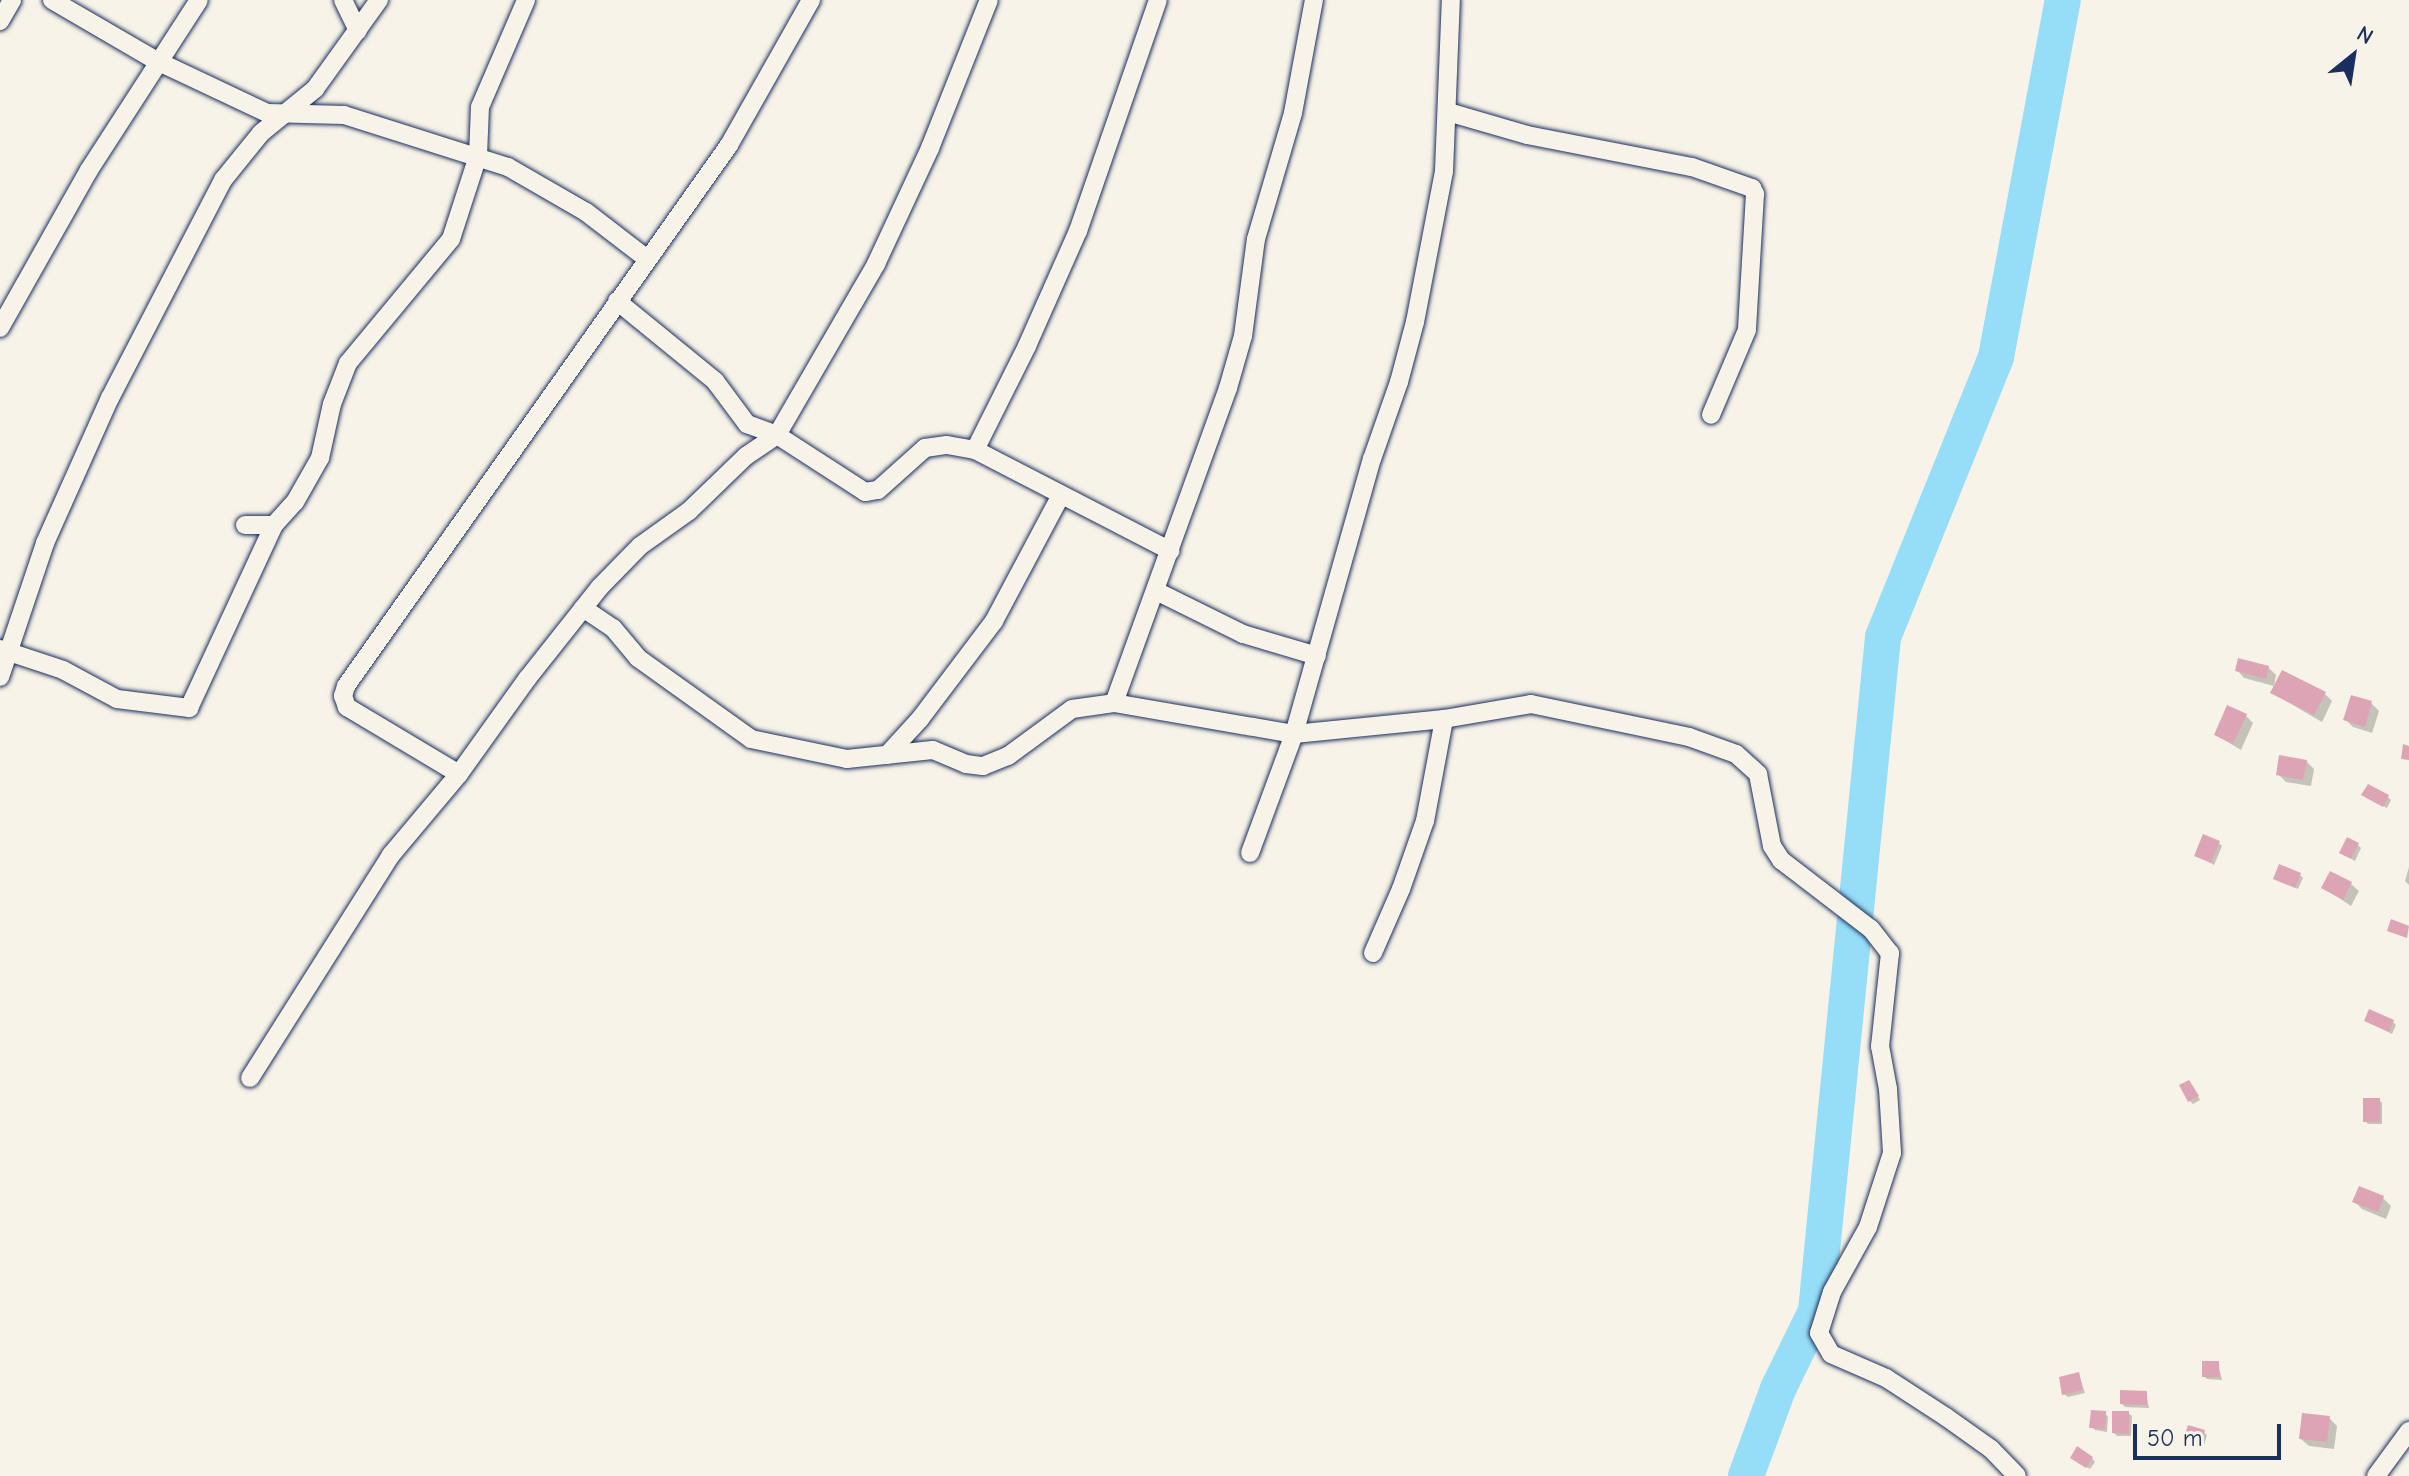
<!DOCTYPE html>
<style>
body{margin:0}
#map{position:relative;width:2409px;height:1476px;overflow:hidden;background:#f7f3e8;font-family:"Comic Neue",sans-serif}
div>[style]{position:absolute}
.shadow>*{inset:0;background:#0003}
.river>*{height:36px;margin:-18px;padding:0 18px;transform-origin:18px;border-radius:18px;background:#96ddf7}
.building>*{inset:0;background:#dda4b5}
.roads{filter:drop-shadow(0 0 2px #1b2f5e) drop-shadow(0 0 2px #1b2f5e)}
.minor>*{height:18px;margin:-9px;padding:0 9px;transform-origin:9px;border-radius:9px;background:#f7f3e8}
span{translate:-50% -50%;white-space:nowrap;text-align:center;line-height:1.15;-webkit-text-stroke:6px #f7f3e8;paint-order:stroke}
.north{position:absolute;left:2313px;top:16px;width:80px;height:80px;-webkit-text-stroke:6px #f7f3e8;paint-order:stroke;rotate:30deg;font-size:22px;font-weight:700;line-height:32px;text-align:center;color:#1b2f5e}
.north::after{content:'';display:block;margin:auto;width:28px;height:36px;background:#1b2f5e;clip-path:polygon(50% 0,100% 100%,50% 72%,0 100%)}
.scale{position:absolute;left:2133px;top:1424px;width:148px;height:36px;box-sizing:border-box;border:4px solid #1b2f5e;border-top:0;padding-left:10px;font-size:24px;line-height:28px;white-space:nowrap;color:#1b2f5e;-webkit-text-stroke:6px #f7f3e8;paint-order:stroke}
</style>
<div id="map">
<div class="shadow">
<i style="clip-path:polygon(2268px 667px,2276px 675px,2274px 686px,2244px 678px,2237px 670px)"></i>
<i style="clip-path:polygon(2272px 693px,2325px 694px,2332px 701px,2322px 722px)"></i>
<i style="clip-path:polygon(2371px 703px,2379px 711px,2372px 733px,2353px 727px,2346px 720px)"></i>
<i style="clip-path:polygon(2245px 715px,2253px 723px,2241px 750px,2216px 735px)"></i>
<i style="clip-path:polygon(2306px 761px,2314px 769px,2311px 786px,2286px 782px,2278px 774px)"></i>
<i style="clip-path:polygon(2388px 797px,2391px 800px,2387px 808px,2367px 798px)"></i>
<i style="clip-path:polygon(2219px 843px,2222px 846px,2214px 865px,2197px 855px)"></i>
<i style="clip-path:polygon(2358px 845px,2361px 848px,2355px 861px,2341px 853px)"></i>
<i style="clip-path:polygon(2409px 867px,2409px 885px,2405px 881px)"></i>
<i style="clip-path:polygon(2300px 875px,2303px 878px,2298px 889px,2276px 879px)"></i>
<i style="clip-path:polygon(2351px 884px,2359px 891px,2351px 906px,2324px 888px)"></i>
<i style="clip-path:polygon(2366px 1021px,2393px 1022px,2396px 1025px,2392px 1034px)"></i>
<i style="clip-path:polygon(2192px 1085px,2200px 1100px,2193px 1104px,2190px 1101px)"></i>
<i style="clip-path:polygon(2379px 1100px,2382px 1103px,2382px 1124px,2368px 1124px,2365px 1121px)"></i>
<i style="clip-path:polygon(2383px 1198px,2391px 1206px,2386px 1219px,2362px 1209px,2355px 1202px)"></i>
<i style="clip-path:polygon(2218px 1363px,2222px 1380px,2207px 1379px,2204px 1376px)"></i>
<i style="clip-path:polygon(2079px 1375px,2085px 1393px,2068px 1397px,2064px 1394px)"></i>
<i style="clip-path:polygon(2146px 1393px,2149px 1408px,2125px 1407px,2122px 1404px)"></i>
<i style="clip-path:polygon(2105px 1413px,2108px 1417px,2107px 1432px,2095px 1430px,2092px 1427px)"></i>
<i style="clip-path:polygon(2128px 1413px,2132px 1416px,2131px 1436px,2117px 1436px,2114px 1433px)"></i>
<i style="clip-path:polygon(2329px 1418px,2337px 1426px,2334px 1449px,2309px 1446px,2301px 1439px)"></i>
<i style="clip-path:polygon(2204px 1432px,2207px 1435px,2204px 1445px,2187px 1437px)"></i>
<i style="clip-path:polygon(2092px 1458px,2095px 1462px,2090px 1469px,2076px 1461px)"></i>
</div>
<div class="river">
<i style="left:1746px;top:1476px;width:93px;rotate:-69.8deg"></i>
<i style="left:1778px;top:1389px;width:87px;rotate:-64deg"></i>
<i style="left:1816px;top:1311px;width:677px;rotate:-84.32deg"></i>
<i style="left:1883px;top:637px;width:302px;rotate:-68deg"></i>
<i style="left:1996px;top:357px;width:363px;rotate:-79.4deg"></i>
</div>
<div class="building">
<i style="clip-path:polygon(2238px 658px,2269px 666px,2266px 679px,2235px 671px)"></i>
<i style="clip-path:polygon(2282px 670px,2326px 692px,2314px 715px,2270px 693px)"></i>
<i style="clip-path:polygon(2351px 695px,2372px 701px,2365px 727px,2343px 720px)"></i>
<i style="clip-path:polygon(2227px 705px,2247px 714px,2233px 744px,2214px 735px)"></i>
<i style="clip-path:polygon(2403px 744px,2409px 746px,2409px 760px,2401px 759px)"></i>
<i style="clip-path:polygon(2279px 755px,2307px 760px,2303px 780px,2276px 775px)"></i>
<i style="clip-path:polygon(2368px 784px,2389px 795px,2383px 807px,2361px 795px)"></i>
<i style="clip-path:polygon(2203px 834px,2220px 841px,2211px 863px,2194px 856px)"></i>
<i style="clip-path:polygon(2347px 837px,2359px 843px,2351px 859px,2339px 853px)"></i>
<i style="clip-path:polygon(2279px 864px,2301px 873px,2295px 888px,2273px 879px)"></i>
<i style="clip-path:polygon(2330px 871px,2352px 882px,2343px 900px,2321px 888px)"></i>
<i style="clip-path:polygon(2391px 919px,2409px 926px,2407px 938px,2387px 931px)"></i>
<i style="clip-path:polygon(2369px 1009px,2394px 1020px,2389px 1032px,2364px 1021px)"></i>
<i style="clip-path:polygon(2189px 1080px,2199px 1096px,2188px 1102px,2179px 1085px)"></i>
<i style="clip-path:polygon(2363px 1098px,2380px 1098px,2380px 1122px,2363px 1122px)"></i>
<i style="clip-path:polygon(2359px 1186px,2384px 1196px,2378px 1212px,2352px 1202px)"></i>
<i style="clip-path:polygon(2202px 1361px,2219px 1361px,2219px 1377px,2202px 1377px)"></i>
<i style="clip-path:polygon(2079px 1372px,2083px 1390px,2062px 1395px,2059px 1377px)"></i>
<i style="clip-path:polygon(2120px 1390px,2147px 1391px,2147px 1405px,2120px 1404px)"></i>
<i style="clip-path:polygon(2091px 1410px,2106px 1411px,2105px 1429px,2089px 1428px)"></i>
<i style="clip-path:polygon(2112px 1411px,2129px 1411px,2129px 1434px,2112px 1433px)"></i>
<i style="clip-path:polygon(2302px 1413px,2330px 1416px,2327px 1442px,2299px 1439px)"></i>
<i style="clip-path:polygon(2188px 1425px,2205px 1430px,2201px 1443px,2184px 1438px)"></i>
<i style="clip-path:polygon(2077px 1446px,2093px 1457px,2086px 1468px,2070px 1458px)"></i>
</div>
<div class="roads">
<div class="minor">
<i style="left:52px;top:0;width:121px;rotate:30.2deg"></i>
<i style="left:157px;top:61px;width:122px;rotate:25.3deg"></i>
<i style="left:267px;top:113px;width:77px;rotate:1.5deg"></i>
<i style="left:344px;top:115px;width:172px;rotate:17.6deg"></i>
<i style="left:508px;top:167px;width:90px;rotate:30deg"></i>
<i style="left:586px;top:212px;width:77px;rotate:37.6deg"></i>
<i style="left:343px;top:0;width:34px;rotate:64deg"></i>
<i style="left:0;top:21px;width:24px;rotate:-60deg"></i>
<i style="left:1448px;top:112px;width:82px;rotate:16.2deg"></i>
<i style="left:1527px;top:135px;width:168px;rotate:11deg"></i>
<i style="left:1692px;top:167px;width:64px;rotate:19.3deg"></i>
<i style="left:1752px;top:188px;width:7px;rotate:63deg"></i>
<i style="left:1755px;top:194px;width:136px;rotate:93.4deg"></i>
<i style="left:1747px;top:330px;width:92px;rotate:113deg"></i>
<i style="left:617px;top:301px;width:127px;rotate:39.2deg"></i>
<i style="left:715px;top:381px;width:54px;rotate:53.3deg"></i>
<i style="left:747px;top:424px;width:32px;rotate:20deg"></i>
<i style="left:777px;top:435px;width:105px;rotate:32.9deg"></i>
<i style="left:865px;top:492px;width:13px;rotate:-9deg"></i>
<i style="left:878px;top:490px;width:63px;rotate:-41.8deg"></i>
<i style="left:925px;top:448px;width:22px;rotate:-8deg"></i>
<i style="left:947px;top:445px;width:28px;rotate:10deg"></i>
<i style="left:975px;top:450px;width:220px;rotate:27.3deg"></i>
<i style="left:0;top:328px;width:181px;rotate:-60.6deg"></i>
<i style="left:89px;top:170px;width:202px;rotate:-57.1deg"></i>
<i style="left:975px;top:450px;width:116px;rotate:-63.4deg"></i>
<i style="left:1027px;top:346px;width:126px;rotate:-66.1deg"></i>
<i style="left:1078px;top:231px;width:244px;rotate:-70.9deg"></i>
<i style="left:245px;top:525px;width:29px"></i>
<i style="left:274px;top:525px;width:31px;rotate:-48deg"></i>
<i style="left:295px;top:502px;width:51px;rotate:-60.4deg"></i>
<i style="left:320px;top:458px;width:55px;rotate:-77.5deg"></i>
<i style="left:332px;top:404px;width:44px;rotate:-68.7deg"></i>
<i style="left:348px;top:363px;width:161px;rotate:-50.3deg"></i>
<i style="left:451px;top:239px;width:87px;rotate:-72deg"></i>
<i style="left:478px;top:156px;width:49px;rotate:-87.7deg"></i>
<i style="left:480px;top:107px;width:116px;rotate:-66.7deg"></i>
<i style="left:1156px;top:591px;width:97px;rotate:26.3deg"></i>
<i style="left:1243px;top:634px;width:77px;rotate:16.6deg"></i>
<i style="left:583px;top:608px;width:36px;rotate:34deg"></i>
<i style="left:613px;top:628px;width:39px;rotate:50deg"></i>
<i style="left:638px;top:658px;width:139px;rotate:35.6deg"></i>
<i style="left:751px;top:739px;width:98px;rotate:11.8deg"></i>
<i style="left:847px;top:759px;width:86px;rotate:-6deg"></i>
<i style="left:933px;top:750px;width:36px;rotate:23deg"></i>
<i style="left:966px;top:764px;width:17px;rotate:7deg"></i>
<i style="left:983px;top:766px;width:27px;rotate:-22deg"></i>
<i style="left:1008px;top:756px;width:79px;rotate:-36.3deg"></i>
<i style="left:1072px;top:709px;width:42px;rotate:-8.1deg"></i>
<i style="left:1114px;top:703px;width:183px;rotate:9.8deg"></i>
<i style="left:1294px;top:734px;width:151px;rotate:-5.7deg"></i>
<i style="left:1444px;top:719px;width:88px;rotate:-9.8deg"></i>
<i style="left:1531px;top:704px;width:161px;rotate:11.8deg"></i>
<i style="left:1689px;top:737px;width:50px;rotate:19.9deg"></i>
<i style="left:1736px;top:754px;width:30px;rotate:42deg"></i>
<i style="left:1758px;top:774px;width:73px;rotate:79deg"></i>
<i style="left:1772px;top:846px;width:17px;rotate:57deg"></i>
<i style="left:1781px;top:860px;width:113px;rotate:37.5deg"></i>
<i style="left:1871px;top:929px;width:31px;rotate:52deg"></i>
<i style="left:1890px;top:953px;width:94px;rotate:96.1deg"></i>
<i style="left:1880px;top:1046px;width:44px;rotate:79.5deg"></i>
<i style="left:1888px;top:1089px;width:64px;rotate:86.4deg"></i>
<i style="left:1892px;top:1153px;width:78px;rotate:108deg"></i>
<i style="left:1868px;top:1227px;width:74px;rotate:119deg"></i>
<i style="left:1832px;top:1292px;width:43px;rotate:107.6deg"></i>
<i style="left:1819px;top:1333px;width:24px;rotate:60deg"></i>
<i style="left:1831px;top:1354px;width:60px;rotate:23.6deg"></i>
<i style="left:1886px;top:1378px;width:72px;rotate:33deg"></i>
<i style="left:1946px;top:1417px;width:55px;rotate:35.4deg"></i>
<i style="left:1991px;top:1449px;width:37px;rotate:46deg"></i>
<i style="left:0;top:649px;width:66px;rotate:18.4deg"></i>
<i style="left:63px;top:670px;width:61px;rotate:28.2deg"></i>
<i style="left:117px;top:699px;width:73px;rotate:7.1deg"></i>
<i style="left:189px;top:708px;width:202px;rotate:-65.1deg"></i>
<i style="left:0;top:677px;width:141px;rotate:-71.4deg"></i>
<i style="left:45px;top:543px;width:159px;rotate:-65.9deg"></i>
<i style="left:110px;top:398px;width:246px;rotate:-62.6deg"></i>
<i style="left:223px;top:180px;width:60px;rotate:-51deg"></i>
<i style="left:261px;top:133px;width:70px;rotate:-39.2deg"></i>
<i style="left:315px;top:89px;width:110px;rotate:-54.3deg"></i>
<i style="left:1114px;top:703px;width:335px;rotate:-70.1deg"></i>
<i style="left:1228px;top:388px;width:54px;rotate:-73.9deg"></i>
<i style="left:1243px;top:336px;width:98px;rotate:-82.4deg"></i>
<i style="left:1256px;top:239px;width:131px;rotate:-73.6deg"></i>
<i style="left:1293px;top:113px;width:115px;rotate:-79.5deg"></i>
<i style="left:887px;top:755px;width:49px;rotate:-47.5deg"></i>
<i style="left:920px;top:719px;width:123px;rotate:-52.9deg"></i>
<i style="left:994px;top:621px;width:140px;rotate:-62deg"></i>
<i style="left:459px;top:774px;width:131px;rotate:-149.1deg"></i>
<i style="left:347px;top:707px;width:12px;rotate:-110deg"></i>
<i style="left:343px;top:696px;width:10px;rotate:-73deg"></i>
<i style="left:346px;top:686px;width:663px;rotate:-54.7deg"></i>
<i style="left:729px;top:145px;width:167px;rotate:-60.5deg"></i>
<i style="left:1250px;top:853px;width:127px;rotate:-69.7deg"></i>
<i style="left:1294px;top:734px;width:286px;rotate:-74.2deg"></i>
<i style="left:1372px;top:459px;width:82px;rotate:-70.7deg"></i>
<i style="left:1399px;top:382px;width:62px;rotate:-75.1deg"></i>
<i style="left:1415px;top:322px;width:154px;rotate:-79.1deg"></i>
<i style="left:1444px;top:171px;width:171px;rotate:-87.7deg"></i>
<i style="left:1373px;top:953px;width:70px;rotate:-66.4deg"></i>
<i style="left:1401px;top:889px;width:72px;rotate:-70.6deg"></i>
<i style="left:1425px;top:821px;width:104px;rotate:-79.4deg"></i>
<i style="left:250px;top:1078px;width:264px;rotate:-57.7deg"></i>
<i style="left:391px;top:855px;width:106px;rotate:-50deg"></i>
<i style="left:459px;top:774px;width:117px;rotate:-54.4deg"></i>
<i style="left:527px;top:679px;width:117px;rotate:-51.6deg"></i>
<i style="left:600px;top:587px;width:57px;rotate:-45.7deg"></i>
<i style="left:640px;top:546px;width:60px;rotate:-35.5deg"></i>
<i style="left:689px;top:511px;width:79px;rotate:-44deg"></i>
<i style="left:746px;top:456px;width:37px;rotate:-34deg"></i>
<i style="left:777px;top:435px;width:198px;rotate:-59.9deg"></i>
<i style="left:876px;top:264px;width:128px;rotate:-65deg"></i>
<i style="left:930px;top:148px;width:159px;rotate:-68.3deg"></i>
<i style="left:2376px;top:1476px;width:56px;rotate:-53.7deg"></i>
</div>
</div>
<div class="north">N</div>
<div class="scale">50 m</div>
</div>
